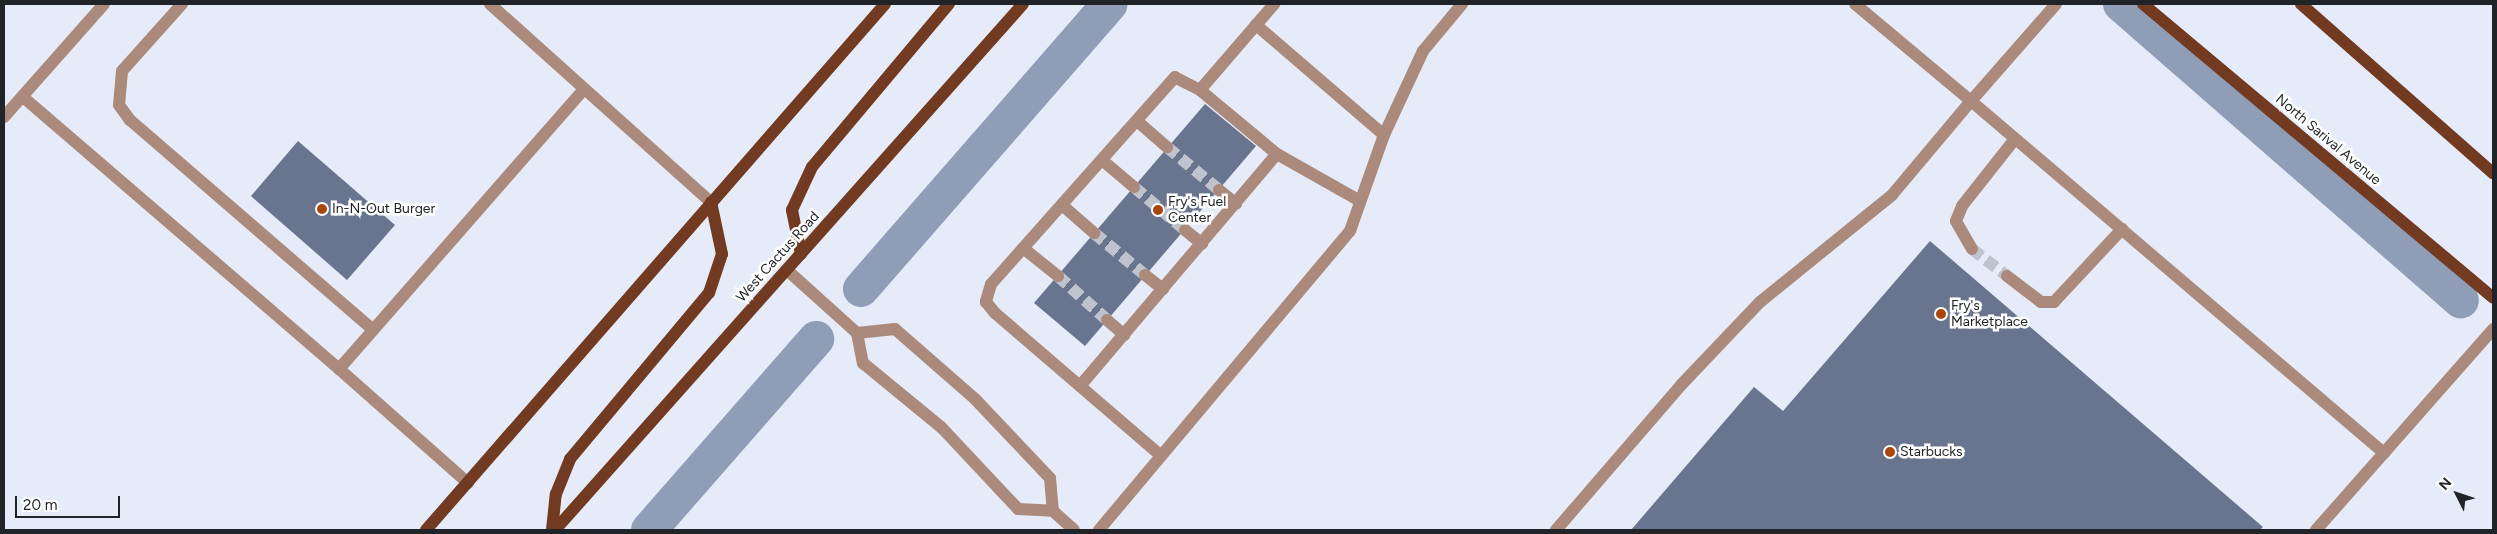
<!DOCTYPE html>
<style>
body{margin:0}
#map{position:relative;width:2497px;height:534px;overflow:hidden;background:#e5ebf8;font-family:Figtree,sans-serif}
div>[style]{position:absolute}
.canal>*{height:36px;margin:-18px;padding:0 18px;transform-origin:18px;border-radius:18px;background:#909db7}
.building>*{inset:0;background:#69758e}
.minor-tunnel>*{height:12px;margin-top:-6px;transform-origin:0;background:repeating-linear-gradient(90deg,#bec3ce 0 12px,transparent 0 18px)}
.minor>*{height:12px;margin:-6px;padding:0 6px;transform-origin:6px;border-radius:6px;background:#ab8a7c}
.major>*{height:12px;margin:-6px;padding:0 6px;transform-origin:6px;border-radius:6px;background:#713a21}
.dots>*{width:14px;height:14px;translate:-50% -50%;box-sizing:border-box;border:2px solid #fff;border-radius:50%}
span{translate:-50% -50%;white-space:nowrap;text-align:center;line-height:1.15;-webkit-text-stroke:5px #fff;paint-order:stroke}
.street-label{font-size:14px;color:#202327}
.poi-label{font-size:14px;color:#202327}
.left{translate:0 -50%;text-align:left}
.frame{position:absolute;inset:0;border:5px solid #202327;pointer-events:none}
.north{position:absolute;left:2432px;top:469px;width:50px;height:50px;-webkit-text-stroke:4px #fff;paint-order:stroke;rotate:311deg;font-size:14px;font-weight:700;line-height:20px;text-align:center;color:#202327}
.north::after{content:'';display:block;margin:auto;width:18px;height:22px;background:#202327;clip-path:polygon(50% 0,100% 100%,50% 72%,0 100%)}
.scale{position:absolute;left:15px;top:496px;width:105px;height:22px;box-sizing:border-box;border:2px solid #202327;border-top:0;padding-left:6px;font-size:15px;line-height:18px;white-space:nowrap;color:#202327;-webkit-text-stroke:4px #fff;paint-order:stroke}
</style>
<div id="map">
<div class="canal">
<i style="left:2121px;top:4px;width:451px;rotate:41.1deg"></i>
<i style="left:861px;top:289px;width:378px;rotate:-48.9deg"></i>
<i style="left:649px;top:530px;width:254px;rotate:-48.8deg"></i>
</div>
<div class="building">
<i style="clip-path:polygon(1205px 104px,1256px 146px,1085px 346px,1034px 303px)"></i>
<i style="clip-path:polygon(298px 141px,395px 225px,347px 280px,251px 196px)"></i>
<i style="clip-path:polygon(1930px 241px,2263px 527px,2260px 530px,1631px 530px,1754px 387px,1783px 411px)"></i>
</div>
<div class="minor-tunnel">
<i style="left:1167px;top:147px;width:67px;rotate:39.6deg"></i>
<i style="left:1134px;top:187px;width:67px;rotate:40.1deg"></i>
<i style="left:1094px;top:233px;width:66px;rotate:39.5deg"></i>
<i style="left:1972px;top:249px;width:44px;rotate:37.6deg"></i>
<i style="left:1058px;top:276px;width:66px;rotate:41.9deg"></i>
</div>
<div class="minor">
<i style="left:182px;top:4px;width:90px;rotate:131.8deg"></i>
<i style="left:122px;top:71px;width:34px;rotate:95deg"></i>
<i style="left:119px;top:105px;width:19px;rotate:54deg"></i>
<i style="left:130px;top:120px;width:321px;rotate:40.8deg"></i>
<i style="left:490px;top:4px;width:297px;rotate:41.9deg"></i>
<i style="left:2056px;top:4px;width:129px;rotate:131.2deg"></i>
<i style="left:1971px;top:101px;width:543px;rotate:40.44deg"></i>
<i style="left:1200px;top:90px;width:86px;rotate:-49.3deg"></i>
<i style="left:23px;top:97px;width:417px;rotate:40.7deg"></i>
<i style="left:4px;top:117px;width:151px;rotate:-48.5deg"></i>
<i style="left:1137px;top:121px;width:40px;rotate:41deg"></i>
<i style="left:1384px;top:135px;width:93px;rotate:-65.1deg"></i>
<i style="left:1423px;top:51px;width:61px;rotate:-50.3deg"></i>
<i style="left:1277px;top:154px;width:95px;rotate:29.5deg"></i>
<i style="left:1102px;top:160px;width:42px;rotate:40.2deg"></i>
<i style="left:1219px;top:190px;width:22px;rotate:39deg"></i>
<i style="left:1062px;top:205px;width:43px;rotate:41.2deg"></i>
<i style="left:1185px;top:230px;width:22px;rotate:39deg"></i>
<i style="left:1023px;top:248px;width:45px;rotate:38.7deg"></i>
<i style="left:1972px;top:249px;width:32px;rotate:-120deg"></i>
<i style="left:1956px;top:221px;width:16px;rotate:-68deg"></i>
<i style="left:1962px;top:206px;width:85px;rotate:-51.7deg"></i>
<i style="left:787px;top:270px;width:94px;rotate:42deg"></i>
<i style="left:857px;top:333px;width:31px;rotate:79deg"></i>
<i style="left:863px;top:363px;width:102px;rotate:39.4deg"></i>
<i style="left:942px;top:428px;width:111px;rotate:46.8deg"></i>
<i style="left:1018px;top:509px;width:35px;rotate:3deg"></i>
<i style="left:1053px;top:511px;width:28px;rotate:42deg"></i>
<i style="left:1145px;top:275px;width:23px;rotate:38deg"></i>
<i style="left:2007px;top:276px;width:43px;rotate:37.4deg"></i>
<i style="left:2041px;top:302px;width:13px"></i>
<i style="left:2054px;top:302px;width:100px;rotate:-47deg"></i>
<i style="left:1107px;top:320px;width:23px;rotate:41deg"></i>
<i style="left:857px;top:333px;width:38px;rotate:-6deg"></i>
<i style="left:895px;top:329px;width:106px;rotate:41.2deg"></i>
<i style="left:975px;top:399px;width:109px;rotate:46.5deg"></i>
<i style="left:1050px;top:478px;width:33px;rotate:85deg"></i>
<i style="left:1080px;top:386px;width:304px;rotate:-49.7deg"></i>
<i style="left:1277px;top:154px;width:100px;rotate:-140.3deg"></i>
<i style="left:1200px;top:90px;width:28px;rotate:-153deg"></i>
<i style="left:1175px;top:77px;width:277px;rotate:131.6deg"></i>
<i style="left:991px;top:284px;width:19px;rotate:106deg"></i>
<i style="left:986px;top:302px;width:14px;rotate:51deg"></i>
<i style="left:995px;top:313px;width:219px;rotate:40.7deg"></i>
<i style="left:468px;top:483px;width:172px;rotate:-138.5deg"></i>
<i style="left:339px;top:369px;width:372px;rotate:-48.8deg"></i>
<i style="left:1099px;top:530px;width:390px;rotate:-50deg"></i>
<i style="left:1350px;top:231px;width:102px;rotate:-70.5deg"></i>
<i style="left:1384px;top:135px;width:169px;rotate:-139.3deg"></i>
<i style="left:1256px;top:25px;width:28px;rotate:-49deg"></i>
<i style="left:1556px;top:530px;width:191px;rotate:-49.2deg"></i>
<i style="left:1681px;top:385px;width:115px;rotate:-46.4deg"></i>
<i style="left:1760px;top:302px;width:170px;rotate:-39deg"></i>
<i style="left:1892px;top:195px;width:123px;rotate:-50deg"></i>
<i style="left:1971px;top:101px;width:151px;rotate:-140.1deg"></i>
<i style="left:2316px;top:530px;width:268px;rotate:-48.6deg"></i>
</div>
<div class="major">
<i style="left:2143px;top:4px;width:457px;rotate:40deg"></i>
<i style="left:2301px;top:4px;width:256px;rotate:41.4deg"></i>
<i style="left:801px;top:254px;width:45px;rotate:-101.6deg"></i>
<i style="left:792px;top:210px;width:47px;rotate:-65.1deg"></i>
<i style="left:812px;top:167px;width:213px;rotate:-50deg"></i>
<i style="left:426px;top:530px;width:698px;rotate:-48.89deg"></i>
<i style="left:552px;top:530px;width:36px;rotate:-84deg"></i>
<i style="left:556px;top:494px;width:38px;rotate:-68deg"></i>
<i style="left:570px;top:459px;width:217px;rotate:-50.1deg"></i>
<i style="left:709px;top:293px;width:41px;rotate:-71.6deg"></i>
<i style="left:722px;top:254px;width:53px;rotate:-101.9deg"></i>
<i style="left:555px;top:530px;width:704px;rotate:-48.34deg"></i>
</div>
<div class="dots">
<i style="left:322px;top:209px;background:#a9460b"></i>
<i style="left:1158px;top:210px;background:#a9460b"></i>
<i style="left:1941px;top:314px;background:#a9460b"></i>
<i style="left:1890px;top:452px;background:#a9460b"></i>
</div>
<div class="street-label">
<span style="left:2328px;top:140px;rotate:40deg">North Sarival Avenue</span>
<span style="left:778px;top:257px;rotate:-48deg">West Cactus Road</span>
</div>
<div class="poi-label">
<span class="left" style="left:1168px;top:210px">Fry's Fuel<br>Center</span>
<span class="left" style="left:332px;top:209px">In-N-Out Burger</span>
<span class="left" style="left:1951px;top:314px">Fry's<br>Marketplace</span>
<span class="left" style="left:1900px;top:452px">Starbucks</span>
</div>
<div class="frame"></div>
<div class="north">N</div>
<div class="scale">20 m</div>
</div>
